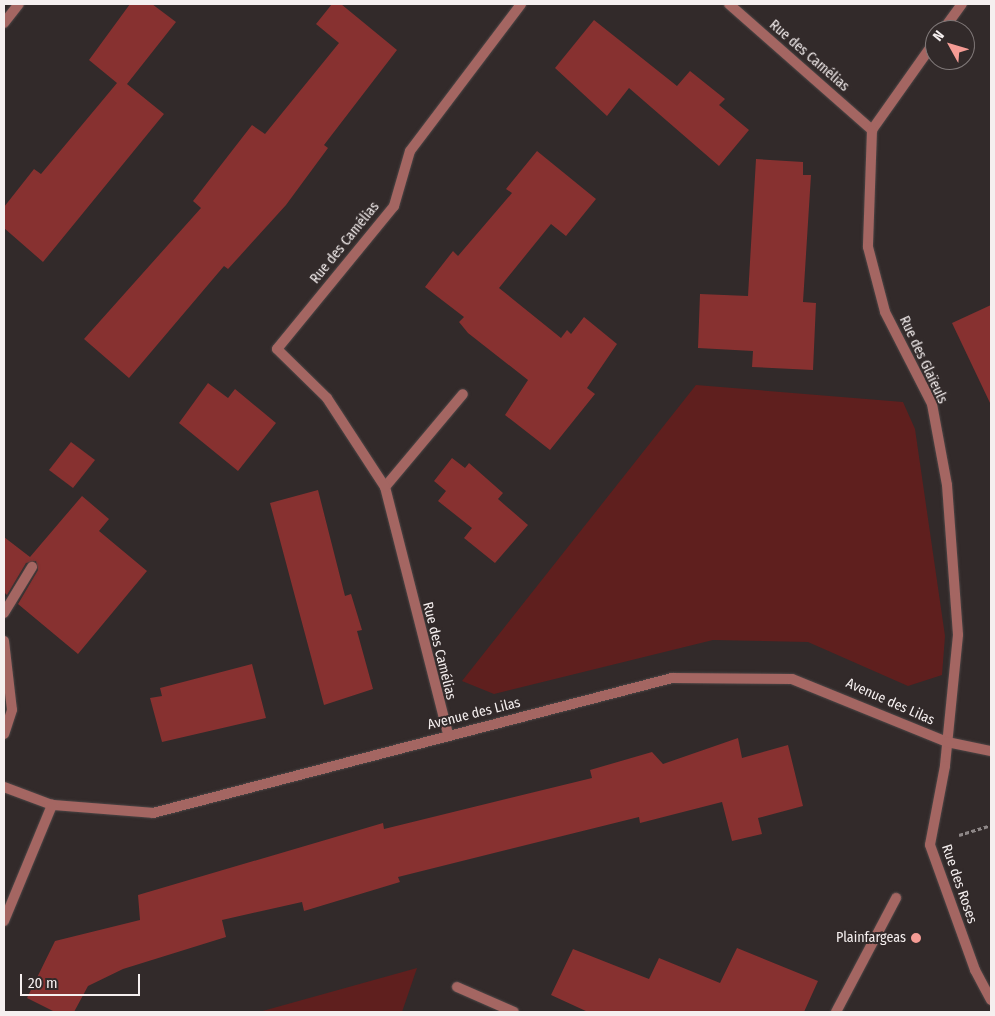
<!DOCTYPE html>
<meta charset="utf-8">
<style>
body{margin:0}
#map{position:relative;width:995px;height:1016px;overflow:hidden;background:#322a2a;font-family:"Fira Sans Condensed",sans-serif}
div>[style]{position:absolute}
.green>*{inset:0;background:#5f1f1e}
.building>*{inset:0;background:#873130}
.path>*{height:3px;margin-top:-1.5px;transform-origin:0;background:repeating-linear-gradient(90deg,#8e8787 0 4px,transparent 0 6.5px)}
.roads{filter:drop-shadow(0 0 1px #4d4646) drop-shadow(0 0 1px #4d4646)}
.service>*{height:10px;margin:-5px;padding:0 5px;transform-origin:5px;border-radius:5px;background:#a46662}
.minor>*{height:10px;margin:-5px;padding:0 5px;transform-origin:5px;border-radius:5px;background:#a46662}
.tertiary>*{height:10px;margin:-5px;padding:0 5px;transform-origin:5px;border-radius:5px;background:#a46662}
.dots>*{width:14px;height:14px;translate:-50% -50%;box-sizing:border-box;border:2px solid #322a2a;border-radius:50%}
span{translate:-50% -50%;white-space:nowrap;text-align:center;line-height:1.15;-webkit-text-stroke:4px #322a2a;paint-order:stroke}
.street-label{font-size:14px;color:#f5efef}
.poi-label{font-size:14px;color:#f5efef}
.right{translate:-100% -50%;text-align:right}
.frame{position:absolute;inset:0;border:5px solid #f5efef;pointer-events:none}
.north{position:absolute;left:925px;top:20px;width:50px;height:50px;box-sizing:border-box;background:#322a2a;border:1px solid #807979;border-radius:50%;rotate:309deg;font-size:14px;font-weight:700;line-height:20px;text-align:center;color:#f5efef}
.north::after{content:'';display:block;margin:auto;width:18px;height:22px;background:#f59c95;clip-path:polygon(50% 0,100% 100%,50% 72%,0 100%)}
.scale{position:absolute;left:20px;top:974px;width:120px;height:22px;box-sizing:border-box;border:2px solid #f5efef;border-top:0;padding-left:6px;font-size:15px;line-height:18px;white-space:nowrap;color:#f5efef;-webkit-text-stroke:4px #322a2a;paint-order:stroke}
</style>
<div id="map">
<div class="green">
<i style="clip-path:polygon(696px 385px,903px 402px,915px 429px,945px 636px,942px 675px,908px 686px,808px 642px,713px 640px,494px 694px,462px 681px)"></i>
<i style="clip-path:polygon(417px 968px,402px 1012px,259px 1012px)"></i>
</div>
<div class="building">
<i style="clip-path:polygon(130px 4px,152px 4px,176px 22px,127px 84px,164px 114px,43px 262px,4px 228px,4px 207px,34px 169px,41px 174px,117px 83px,89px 60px)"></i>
<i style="clip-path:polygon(332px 4px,341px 4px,397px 50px,324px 145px,328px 148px,286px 205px,228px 269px,224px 266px,129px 378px,84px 339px,201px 208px,193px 201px,252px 125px,265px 134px,339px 43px,316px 24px)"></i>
<i style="clip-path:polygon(594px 20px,677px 86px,690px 71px,725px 99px,719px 105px,749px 130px,719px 166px,629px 88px,607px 116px,555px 68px)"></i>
<i style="clip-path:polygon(537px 151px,596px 199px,566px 236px,551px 224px,499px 288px,561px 338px,567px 330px,571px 334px,584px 317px,617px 344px,587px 388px,595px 394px,550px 450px,505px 415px,528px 380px,468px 333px,459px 322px,464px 317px,425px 287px,453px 251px,458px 256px,512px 193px,506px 189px)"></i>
<i style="clip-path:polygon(756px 159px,803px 162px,803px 175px,811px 175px,803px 302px,816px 303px,813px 370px,752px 367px,753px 351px,698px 348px,700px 294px,748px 296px)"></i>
<i style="clip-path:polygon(991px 305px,991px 405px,952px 323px)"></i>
<i style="clip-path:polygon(208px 383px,228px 398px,235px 389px,276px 423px,238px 471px,179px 423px)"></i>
<i style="clip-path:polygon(71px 442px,95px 460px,73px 488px,49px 470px)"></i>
<i style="clip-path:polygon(452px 458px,465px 468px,469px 463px,503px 493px,498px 499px,528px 525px,495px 563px,464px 538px,472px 528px,438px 501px,446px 491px,434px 481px)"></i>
<i style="clip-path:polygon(318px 490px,345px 596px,351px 594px,362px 630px,357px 631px,373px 689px,324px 705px,270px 503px)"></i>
<i style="clip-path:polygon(82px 496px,109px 519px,99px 531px,147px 571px,78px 654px,18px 604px,38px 570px,36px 561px,26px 563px,7px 595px,4px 592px,4px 537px,30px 557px)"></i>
<i style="clip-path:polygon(252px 664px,266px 718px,162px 742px,150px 698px,162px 696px,160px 688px)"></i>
<i style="clip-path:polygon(738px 738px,742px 758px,788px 745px,803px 806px,758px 818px,762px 834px,732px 841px,722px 802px,640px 823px,639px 817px,398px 877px,400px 882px,304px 911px,302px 902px,222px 920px,226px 937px,123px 969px,88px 986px,74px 1012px,55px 1012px,27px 998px,55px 941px,140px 920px,138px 895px,383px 823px,384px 829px,592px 778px,590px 770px,652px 752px,663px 764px)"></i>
<i style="clip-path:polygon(737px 948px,818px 981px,804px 1012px,588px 1012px,551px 995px,573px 949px,649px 979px,659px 958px,720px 983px)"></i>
</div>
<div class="path">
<i style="left:959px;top:835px;width:34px;rotate:-17deg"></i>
</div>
<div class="roads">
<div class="service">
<i style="left:4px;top:613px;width:54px;rotate:-58.7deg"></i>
<i style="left:4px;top:641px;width:69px;rotate:83.4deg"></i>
<i style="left:12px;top:710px;width:25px;rotate:108deg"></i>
</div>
<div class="minor">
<i style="left:729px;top:4px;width:191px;rotate:41.4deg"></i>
<i style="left:943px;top:30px;width:32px;rotate:-54deg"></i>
<i style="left:935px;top:41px;width:109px;rotate:125.3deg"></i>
<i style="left:872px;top:130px;width:117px;rotate:92deg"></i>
<i style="left:868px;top:247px;width:67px;rotate:75.3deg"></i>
<i style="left:885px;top:312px;width:103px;rotate:62.9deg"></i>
<i style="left:932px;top:404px;width:82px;rotate:79.5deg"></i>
<i style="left:947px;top:485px;width:150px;rotate:85.8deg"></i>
<i style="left:958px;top:635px;width:132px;rotate:95.7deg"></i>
<i style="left:945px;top:766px;width:80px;rotate:100.8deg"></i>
<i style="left:930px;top:845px;width:133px;rotate:70.2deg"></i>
<i style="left:975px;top:970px;width:34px;rotate:62deg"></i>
<i style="left:385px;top:487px;width:121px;rotate:-50deg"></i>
<i style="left:448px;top:734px;width:255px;rotate:-104.3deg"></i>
<i style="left:385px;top:487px;width:106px;rotate:-123.1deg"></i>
<i style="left:327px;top:398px;width:70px;rotate:-135.6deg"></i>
<i style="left:277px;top:349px;width:185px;rotate:-50.7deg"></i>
<i style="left:394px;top:206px;width:57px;rotate:-73.8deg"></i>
<i style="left:410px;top:151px;width:184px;rotate:-52.9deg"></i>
<i style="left:4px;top:787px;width:51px;rotate:20.6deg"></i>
<i style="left:52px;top:805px;width:101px;rotate:4.5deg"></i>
<i style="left:153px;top:813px;width:536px;rotate:-14.58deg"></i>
<i style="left:672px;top:678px;width:120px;rotate:0.5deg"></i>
<i style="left:792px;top:679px;width:167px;rotate:22.1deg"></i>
<i style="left:947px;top:742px;width:45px;rotate:11.6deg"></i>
<i style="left:4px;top:921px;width:126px;rotate:-67.5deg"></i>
<i style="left:457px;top:987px;width:62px;rotate:23.7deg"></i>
<i style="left:836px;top:1012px;width:129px;rotate:-62.2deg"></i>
</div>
<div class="tertiary">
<i style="left:4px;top:23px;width:24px;rotate:-52deg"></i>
</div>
</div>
<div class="dots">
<i style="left:916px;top:938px;background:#f59c95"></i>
</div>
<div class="street-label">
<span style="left:809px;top:56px;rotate:41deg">Rue des Camélias</span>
<span style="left:345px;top:243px;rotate:-51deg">Rue des Camélias</span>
<span style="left:923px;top:360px;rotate:65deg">Rue des Glaïeuls</span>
<span style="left:439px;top:651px;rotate:76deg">Rue des Camélias</span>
<span style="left:890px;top:702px;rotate:24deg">Avenue des Lilas</span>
<span style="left:474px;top:714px;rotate:-14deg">Avenue des Lilas</span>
<span style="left:959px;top:884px;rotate:71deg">Rue des Roses</span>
</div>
<div class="poi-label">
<span class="right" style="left:906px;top:938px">Plainfargeas</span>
</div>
<div class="frame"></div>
<div class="north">N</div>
<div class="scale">20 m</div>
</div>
